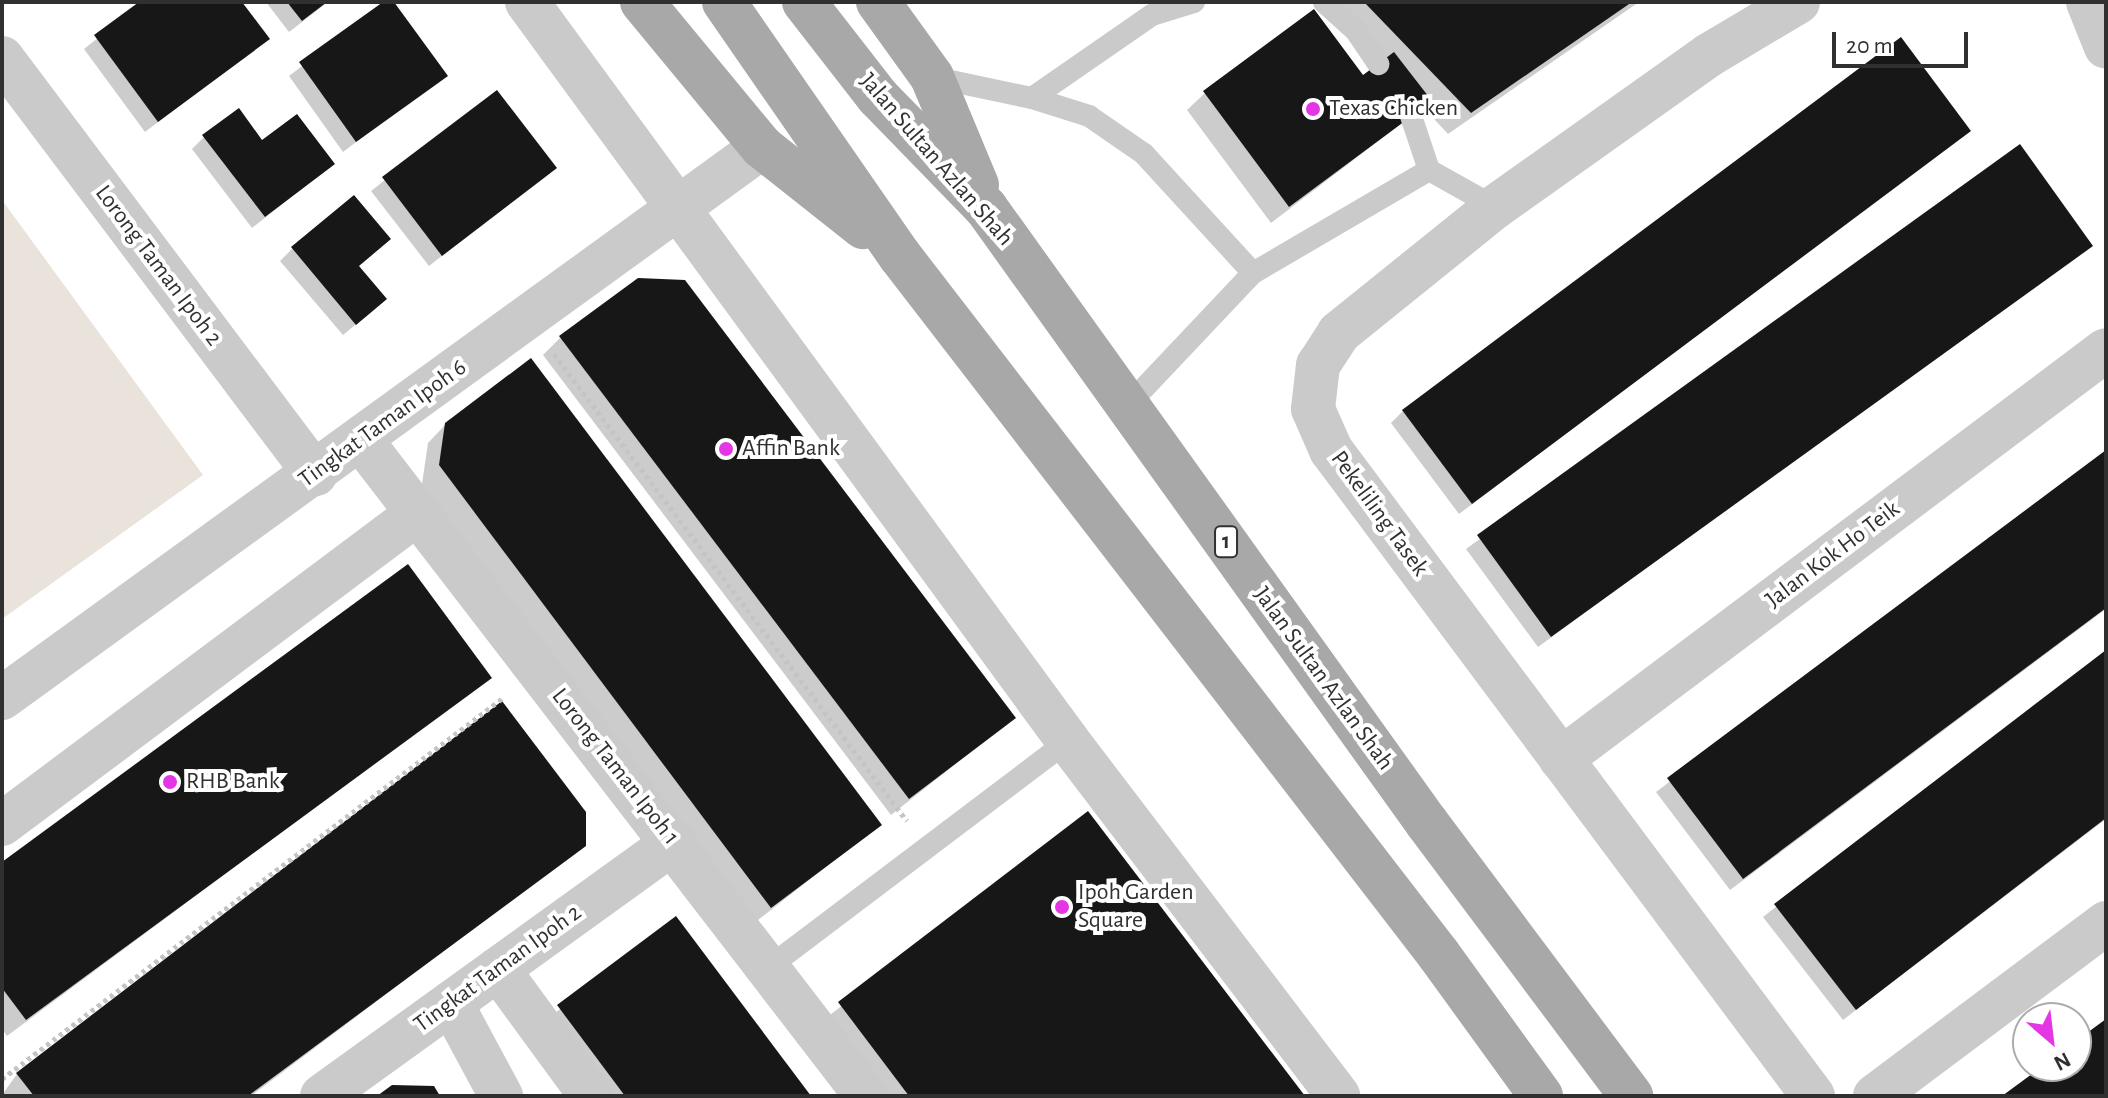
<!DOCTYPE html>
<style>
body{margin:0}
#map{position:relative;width:2108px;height:1098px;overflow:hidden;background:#fff;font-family:"Alegreya Sans",sans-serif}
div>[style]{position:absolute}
.green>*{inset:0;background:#eae3dc}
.shadow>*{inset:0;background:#0003}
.building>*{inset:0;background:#171717}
.path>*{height:5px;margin-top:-2.5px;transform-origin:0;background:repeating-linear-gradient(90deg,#c4c4c4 0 4px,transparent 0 8px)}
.lane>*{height:22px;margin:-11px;padding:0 11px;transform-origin:11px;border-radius:11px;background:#cacaca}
.street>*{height:44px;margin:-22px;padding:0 22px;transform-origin:22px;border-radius:22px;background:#cacaca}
.primary>*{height:44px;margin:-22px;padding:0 22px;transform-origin:22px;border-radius:22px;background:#a8a8a8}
.dots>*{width:22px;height:22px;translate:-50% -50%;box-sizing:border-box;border:4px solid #fff;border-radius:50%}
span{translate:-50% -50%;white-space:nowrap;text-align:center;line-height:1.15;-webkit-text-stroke:8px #fff;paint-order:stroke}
.shield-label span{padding:2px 6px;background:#fff;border:2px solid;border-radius:6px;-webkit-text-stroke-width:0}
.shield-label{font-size:22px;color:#303030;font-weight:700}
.poi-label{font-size:24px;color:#303030}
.left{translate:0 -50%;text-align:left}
.street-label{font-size:24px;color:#303030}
.frame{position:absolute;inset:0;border:4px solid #303030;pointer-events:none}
.north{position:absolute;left:2012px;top:1002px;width:80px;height:80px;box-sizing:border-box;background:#fff;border:2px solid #acacac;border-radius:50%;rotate:152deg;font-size:22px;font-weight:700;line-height:32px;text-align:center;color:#303030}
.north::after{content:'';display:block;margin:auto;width:28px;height:36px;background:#e436e4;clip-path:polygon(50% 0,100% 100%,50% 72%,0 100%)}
.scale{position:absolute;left:1832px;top:32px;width:136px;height:36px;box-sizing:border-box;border:4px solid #303030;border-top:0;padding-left:10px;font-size:24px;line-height:28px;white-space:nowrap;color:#303030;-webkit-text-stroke:6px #fff;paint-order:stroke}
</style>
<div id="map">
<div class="green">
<i style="clip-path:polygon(2px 200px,203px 475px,2px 619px)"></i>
</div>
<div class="shadow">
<i style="clip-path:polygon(143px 2px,240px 2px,267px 39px,145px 132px,84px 49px)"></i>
<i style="clip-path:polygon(266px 2px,328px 2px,289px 32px)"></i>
<i style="clip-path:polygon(386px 2px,392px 2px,445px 75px,343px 152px,289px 76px)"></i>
<i style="clip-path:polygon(1322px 2px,1639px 2px,1448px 134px,1423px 107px,1271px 223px,1187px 110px,1205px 93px,1363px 78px,1381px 64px)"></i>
<i style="clip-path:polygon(496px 93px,554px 168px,429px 266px,371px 191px)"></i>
<i style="clip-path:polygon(1969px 131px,1459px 514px,1391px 423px,1403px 411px)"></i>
<i style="clip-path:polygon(204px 137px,262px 143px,333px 164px,252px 228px,192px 149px)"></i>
<i style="clip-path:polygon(2020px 147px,2090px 245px,1538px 647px,1466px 549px)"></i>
<i style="clip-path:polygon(292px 249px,358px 267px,372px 311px,343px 335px,280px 261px)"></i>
<i style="clip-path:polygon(560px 338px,1014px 718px,891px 815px,543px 355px)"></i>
<i style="clip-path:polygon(446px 424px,879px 825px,753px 924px,422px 484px,428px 443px)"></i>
<i style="clip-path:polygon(2106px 453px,2106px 609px,1730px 890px,1656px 792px)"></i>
<i style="clip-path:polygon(2106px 652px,2106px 819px,1843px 1020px,1763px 917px)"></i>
<i style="clip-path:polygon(489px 678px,7px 1036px,2px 1029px,2px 864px)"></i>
<i style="clip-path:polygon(1088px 814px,1302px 1096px,871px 1096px,817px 1025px)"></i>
<i style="clip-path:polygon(584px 845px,251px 1096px,2px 1095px,17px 1074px)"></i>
<i style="clip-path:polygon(676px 919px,808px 1096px,594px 1096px,541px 1024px)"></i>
</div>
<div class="building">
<i style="clip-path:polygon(139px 2px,242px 2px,270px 39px,158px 122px,94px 35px)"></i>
<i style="clip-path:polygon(287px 2px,327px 2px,302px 21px)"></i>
<i style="clip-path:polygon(383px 2px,394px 2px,448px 76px,356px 142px,299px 62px)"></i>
<i style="clip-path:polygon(1364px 2px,1632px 2px,1471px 113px)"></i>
<i style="clip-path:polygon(1314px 9px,1363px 75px,1394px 52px,1432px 101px,1289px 207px,1203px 91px)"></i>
<i style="clip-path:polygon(1901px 37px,1971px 131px,1472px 504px,1402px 410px)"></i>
<i style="clip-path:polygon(497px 90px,557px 168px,442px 256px,382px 177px)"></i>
<i style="clip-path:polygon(239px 108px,262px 140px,297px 114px,335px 164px,265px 217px,202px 135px)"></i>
<i style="clip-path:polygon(2020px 144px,2093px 246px,1551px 637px,1477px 535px)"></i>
<i style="clip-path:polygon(354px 195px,391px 239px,359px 266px,387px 299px,356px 325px,291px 247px)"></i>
<i style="clip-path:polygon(638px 278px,685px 280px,1016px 718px,909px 799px,559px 336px)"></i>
<i style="clip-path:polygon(531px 358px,882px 825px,771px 908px,439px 465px,445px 423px)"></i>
<i style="clip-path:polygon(2106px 450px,2106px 608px,1743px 879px,1667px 778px)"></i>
<i style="clip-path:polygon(408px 564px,492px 678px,26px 1020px,2px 988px,2px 862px)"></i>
<i style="clip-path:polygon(2106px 650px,2106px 818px,1856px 1010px,1774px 904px)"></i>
<i style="clip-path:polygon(502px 701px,586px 812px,586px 846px,248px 1096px,34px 1096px,16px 1073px)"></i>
<i style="clip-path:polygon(1088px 811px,1305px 1096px,909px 1096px,838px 1002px)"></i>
<i style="clip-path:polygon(676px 916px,811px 1096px,625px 1096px,557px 1005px)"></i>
<i style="clip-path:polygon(2106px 1019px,2106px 1096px,2002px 1096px,2043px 1066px,2076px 1066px,2076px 1041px)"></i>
<i style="clip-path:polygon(392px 1085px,434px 1086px,440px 1096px,377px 1096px)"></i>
</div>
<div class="path">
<i style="left:554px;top:354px;width:585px;rotate:52.91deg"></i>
<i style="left:2px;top:1079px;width:631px;rotate:-37.27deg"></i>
</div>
<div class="lane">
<i style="left:1324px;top:2px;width:43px;rotate:42.2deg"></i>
<i style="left:1356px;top:31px;width:40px;rotate:56deg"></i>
<i style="left:932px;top:77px;width:102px;rotate:11.9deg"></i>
<i style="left:1032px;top:98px;width:60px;rotate:17.5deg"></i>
<i style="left:1089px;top:116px;width:67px;rotate:34.6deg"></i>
<i style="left:1144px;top:154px;width:161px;rotate:47.5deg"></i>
<i style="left:1032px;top:98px;width:146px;rotate:-34.7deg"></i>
<i style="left:1152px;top:15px;width:44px;rotate:-17.2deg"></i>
<i style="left:1411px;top:116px;width:57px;rotate:71.6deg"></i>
<i style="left:1429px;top:170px;width:76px;rotate:29.3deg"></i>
<i style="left:1128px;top:405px;width:182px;rotate:-46.6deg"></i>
<i style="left:1253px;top:273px;width:204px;rotate:-30.3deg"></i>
<i style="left:769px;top:967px;width:375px;rotate:-37.1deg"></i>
</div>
<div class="street">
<i style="left:527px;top:2px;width:916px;rotate:53.79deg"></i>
<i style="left:1068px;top:741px;width:446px;rotate:52.7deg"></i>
<i style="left:1798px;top:2px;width:104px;rotate:149.2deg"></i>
<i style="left:1709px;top:55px;width:262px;rotate:144.6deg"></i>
<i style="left:1495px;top:207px;width:201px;rotate:141.1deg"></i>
<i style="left:1339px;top:333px;width:38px;rotate:123deg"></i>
<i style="left:1318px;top:365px;width:44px;rotate:96.5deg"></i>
<i style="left:1313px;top:409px;width:45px;rotate:66.3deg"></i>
<i style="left:1331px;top:450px;width:806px;rotate:53.27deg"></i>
<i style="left:2088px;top:2px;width:48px;rotate:68.2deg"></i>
<i style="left:2px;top:58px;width:521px;rotate:53.04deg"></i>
<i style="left:361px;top:440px;width:828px;rotate:52.41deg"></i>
<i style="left:2px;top:698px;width:939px;rotate:-35.94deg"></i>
<i style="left:1561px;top:759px;width:681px;rotate:-36.89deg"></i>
<i style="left:2px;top:824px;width:519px;rotate:-36.78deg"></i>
<i style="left:498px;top:969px;width:157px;rotate:53.8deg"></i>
<i style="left:451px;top:1003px;width:106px;rotate:61.7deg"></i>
<i style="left:322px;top:1096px;width:434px;rotate:-35.8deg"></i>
<i style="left:1875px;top:1096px;width:289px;rotate:-36.8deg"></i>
</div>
<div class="primary">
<i style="left:642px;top:2px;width:188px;rotate:50.4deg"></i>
<i style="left:762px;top:147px;width:129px;rotate:38.4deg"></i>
<i style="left:724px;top:2px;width:309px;rotate:55.3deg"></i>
<i style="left:900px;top:256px;width:883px;rotate:52.36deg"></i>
<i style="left:1439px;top:955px;width:174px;rotate:54.1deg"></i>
<i style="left:804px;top:2px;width:120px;rotate:52.1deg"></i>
<i style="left:878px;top:97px;width:155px;rotate:45.8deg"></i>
<i style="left:986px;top:208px;width:757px;rotate:54.36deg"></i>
<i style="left:1427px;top:823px;width:341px;rotate:53.2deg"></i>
<i style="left:878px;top:2px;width:92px;rotate:54.2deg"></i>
<i style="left:932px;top:77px;width:117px;rotate:67.4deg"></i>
</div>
<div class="dots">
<i style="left:1313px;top:109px;background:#e436e4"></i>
<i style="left:726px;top:449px;background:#e436e4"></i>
<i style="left:170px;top:782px;background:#e436e4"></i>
<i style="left:1062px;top:907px;background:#e436e4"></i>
</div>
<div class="shield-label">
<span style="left:1226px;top:542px">1</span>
</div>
<div class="poi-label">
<span class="left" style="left:1329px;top:109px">Texas Chicken</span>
<span class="left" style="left:742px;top:449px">Affin Bank</span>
<span class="left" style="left:186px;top:782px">RHB Bank</span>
<span class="left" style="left:1078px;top:907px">Ipoh Garden<br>Square</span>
</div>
<div class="street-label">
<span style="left:936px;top:160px;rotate:49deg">Jalan Sultan Azlan Shah</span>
<span style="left:158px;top:266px;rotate:53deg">Lorong Taman Ipoh 2</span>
<span style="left:383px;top:424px;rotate:-36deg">Tingkat Taman Ipoh 6</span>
<span style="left:1379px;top:514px;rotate:54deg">Pekeliling Tasek</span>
<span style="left:1833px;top:555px;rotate:-37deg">Jalan Kok Ho Teik</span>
<span style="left:1323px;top:679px;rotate:54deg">Jalan Sultan Azlan Shah</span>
<span style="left:615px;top:767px;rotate:52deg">Lorong Taman Ipoh 1</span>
<span style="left:498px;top:969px;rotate:-36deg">Tingkat Taman Ipoh 2</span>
</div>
<div class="frame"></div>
<div class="north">N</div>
<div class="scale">20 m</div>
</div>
